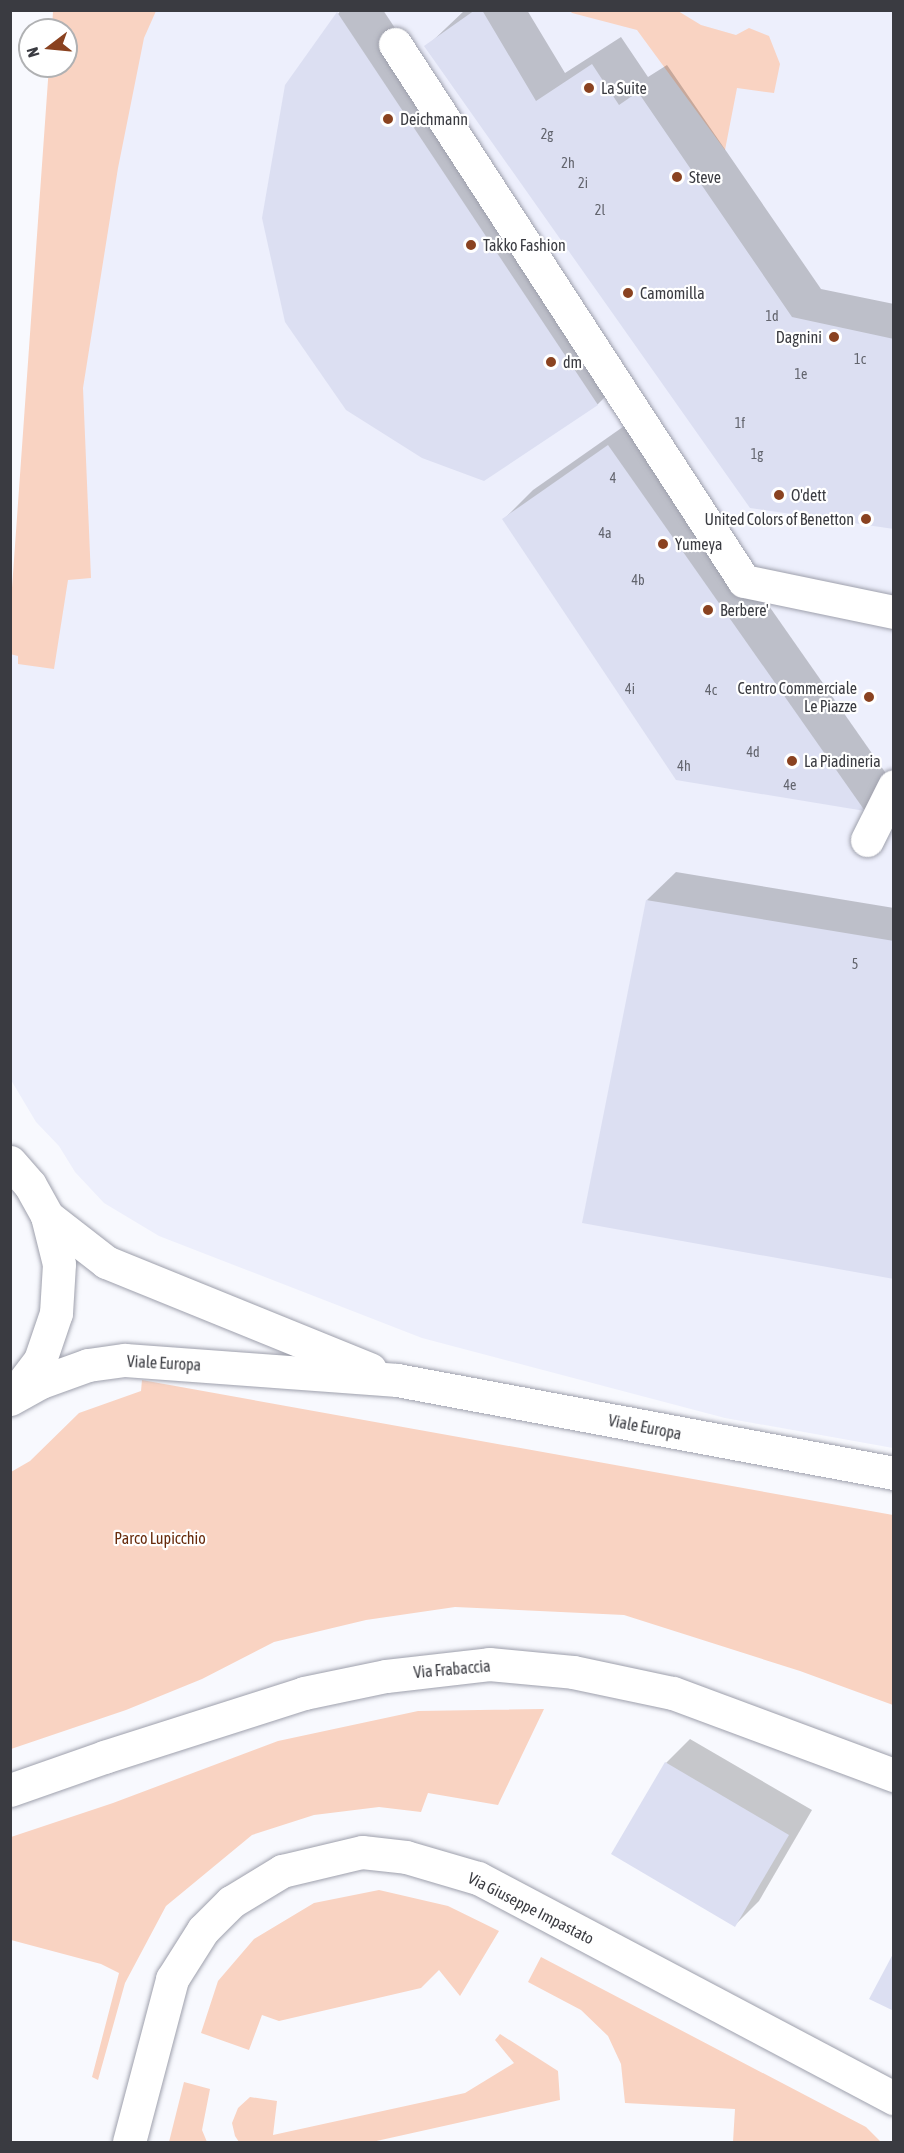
<!DOCTYPE html>
<style>
body{margin:0}
#map{position:relative;width:904px;height:2153px;overflow:hidden;background:#f8f9fe;font-family:"Asap Condensed",sans-serif}
div>[style]{position:absolute}
.built>*{inset:0;background:#edeffc}
.green>*{inset:0;background:#f9d3c2}
.shadow>*{inset:0;background:#0003}
.building>*{inset:0;background:#dcdff2}
.roads{filter:drop-shadow(0 0 2px #9ea0ac) drop-shadow(0 0 2px #9ea0ac)}
.pedestrian>*{height:33px;margin:-16.5px;padding:0 16.5px;transform-origin:16.5px;border-radius:16.5px;background:#fff}
.minor>*{height:33px;margin:-16.5px;padding:0 16.5px;transform-origin:16.5px;border-radius:16.5px;background:#fff}
.tertiary>*{height:33px;margin:-16.5px;padding:0 16.5px;transform-origin:16.5px;border-radius:16.5px;background:#fff}
.dots>*{width:16px;height:16px;translate:-50% -50%;box-sizing:border-box;border:3px solid #fff;border-radius:50%}
span{translate:-50% -50%;white-space:nowrap;text-align:center;line-height:1.15;-webkit-text-stroke:4.5px #fff;paint-order:stroke}
.number-label{font-size:14px;color:#62646d}
.number-label span{-webkit-text-stroke-width:0}
.poi-label{font-size:16px;color:#3a3b41}
.left{translate:0 -50%;text-align:left}
.right{translate:-100% -50%;text-align:right}
.street-label{font-size:16px;color:#3a3b41}
.park-label{font-size:16px;color:#682b0c}
.frame{position:absolute;inset:0;border:12px solid #3a3b41;pointer-events:none}
.north{position:absolute;left:18px;top:18px;width:60px;height:60px;box-sizing:border-box;background:#fff;border:2px solid #b0b1b3;border-radius:50%;rotate:254deg;font-size:16px;font-weight:700;line-height:24px;text-align:center;color:#3a3b41}
.north::after{content:'';display:block;margin:auto;width:21px;height:27px;background:#8a4220;clip-path:polygon(50% 0,100% 100%,50% 72%,0 100%)}
</style>
<div id="map">
<div class="built">
<i style="clip-path:polygon(53px 11px,893px 11px,893px 1448px,725px 1418px,422px 1338px,159px 1236px,104px 1203px,75px 1172px,59px 1146px,36px 1122px,11px 1080px,11px 630px,66px 66px,66px 30px)"></i>
</div>
<div class="green">
<i style="clip-path:polygon(53px 11px,156px 11px,144px 38px,118px 168px,83px 388px,91px 578px,68px 580px,54px 669px,18px 664px,18px 656px,10px 654px,11px 602px,49px 66px,66px 66px,66px 30px,52px 30px)"></i>
<i style="clip-path:polygon(570px 11px,678px 11px,701px 25px,736px 35px,749px 28px,769px 36px,780px 64px,774px 93px,737px 88px,725px 150px,637px 30px,572px 13px)"></i>
<i style="clip-path:polygon(142px 1380px,893px 1515px,893px 1705px,800px 1671px,624px 1615px,455px 1607px,366px 1620px,274px 1642px,202px 1679px,126px 1710px,11px 1749px,11px 1472px,30px 1461px,79px 1413px,141px 1391px)"></i>
<i style="clip-path:polygon(544px 1709px,498px 1805px,428px 1793px,421px 1812px,379px 1807px,314px 1815px,252px 1835px,166px 1906px,125px 1983px,98px 2080px,92px 2077px,119px 1973px,101px 1964px,11px 1940px,11px 1837px,113px 1803px,278px 1741px,418px 1711px)"></i>
<i style="clip-path:polygon(379px 1890px,448px 1906px,499px 1931px,460px 1996px,439px 1970px,421px 1988px,279px 2021px,262px 2015px,249px 2050px,201px 2033px,218px 1981px,254px 1939px,314px 1903px)"></i>
<i style="clip-path:polygon(541px 1957px,866px 2127px,881px 2142px,733px 2142px,735px 2109px,625px 2103px,621px 2064px,608px 2036px,581px 2010px,528px 1982px)"></i>
<i style="clip-path:polygon(500px 2034px,558px 2071px,560px 2100px,372px 2142px,239px 2142px,235px 2136px,232px 2123px,238px 2108px,250px 2097px,277px 2101px,273px 2135px,465px 2093px,514px 2063px,495px 2040px)"></i>
<i style="clip-path:polygon(184px 2082px,210px 2089px,202px 2130px,207px 2142px,169px 2142px)"></i>
</div>
<div class="shadow">
<i style="clip-path:polygon(341px 10px,383px 10px,626px 376px,598px 404px,483px 479px,286px 86px)"></i>
<i style="clip-path:polygon(465px 10px,527px 10px,565px 73px,621px 37px,648px 77px,667px 65px,821px 289px,894px 304px,894px 527px,426px 47px)"></i>
<i style="clip-path:polygon(637px 417px,892px 782px,864px 810px,504px 519px,533px 490px)"></i>
<i style="clip-path:polygon(676px 872px,894px 908px,894px 1278px,647px 900px)"></i>
<i style="clip-path:polygon(690px 1739px,812px 1810px,759px 1901px,735px 1925px,666px 1763px)"></i>
</div>
<div class="building">
<i style="clip-path:polygon(475px 10px,482px 10px,536px 101px,592px 64px,619px 105px,638px 92px,792px 317px,894px 339px,894px 529px,750px 508px,424px 46px)"></i>
<i style="clip-path:polygon(337px 12px,598px 405px,484px 481px,422px 458px,346px 410px,285px 322px,262px 218px,285px 85px)"></i>
<i style="clip-path:polygon(608px 445px,865px 811px,676px 780px,502px 519px)"></i>
<i style="clip-path:polygon(646px 900px,894px 941px,894px 1279px,582px 1223px)"></i>
<i style="clip-path:polygon(665px 1762px,789px 1835px,735px 1927px,611px 1854px)"></i>
<i style="clip-path:polygon(894px 1952px,894px 2011px,869px 1999px)"></i>
</div>
<div class="roads">
<div class="pedestrian">
<i style="left:395px;top:44px;width:640px;rotate:56.98deg"></i>
<i style="left:744px;top:581px;width:153px;rotate:11.7deg"></i>
<i style="left:867px;top:840px;width:60px;rotate:-63.4deg"></i>
</div>
<div class="minor">
<i style="left:10px;top:1790px;width:100px;rotate:-19.3deg"></i>
<i style="left:104px;top:1757px;width:210px;rotate:-17.7deg"></i>
<i style="left:304px;top:1693px;width:84px;rotate:-11.7deg"></i>
<i style="left:386px;top:1676px;width:104px;rotate:-6.6deg"></i>
<i style="left:489px;top:1664px;width:84px;rotate:5.4deg"></i>
<i style="left:573px;top:1672px;width:102px;rotate:11.9deg"></i>
<i style="left:673px;top:1693px;width:236px;rotate:20.4deg"></i>
<i style="left:129px;top:2142px;width:169px;rotate:-75.2deg"></i>
<i style="left:172px;top:1979px;width:58px;rotate:-57.7deg"></i>
<i style="left:203px;top:1930px;width:40px;rotate:-45deg"></i>
<i style="left:231px;top:1902px;width:60px;rotate:-31.3deg"></i>
<i style="left:282px;top:1871px;width:82px;rotate:-13.4deg"></i>
<i style="left:362px;top:1852px;width:44px;rotate:6.5deg"></i>
<i style="left:406px;top:1857px;width:75px;rotate:16.3deg"></i>
<i style="left:478px;top:1878px;width:471px;rotate:27.9deg"></i>
</div>
<div class="tertiary">
<i style="left:10px;top:1162px;width:30px;rotate:49deg"></i>
<i style="left:30px;top:1185px;width:35px;rotate:61deg"></i>
<i style="left:47px;top:1216px;width:49px;rotate:76deg"></i>
<i style="left:59px;top:1264px;width:49px;rotate:93.5deg"></i>
<i style="left:56px;top:1313px;width:50px;rotate:108.8deg"></i>
<i style="left:40px;top:1360px;width:43px;rotate:127.4deg"></i>
<i style="left:47px;top:1216px;width:75px;rotate:37.9deg"></i>
<i style="left:106px;top:1262px;width:285px;rotate:22.1deg"></i>
<i style="left:10px;top:1399px;width:35px;rotate:-29deg"></i>
<i style="left:41px;top:1382px;width:50px;rotate:-19.9deg"></i>
<i style="left:88px;top:1365px;width:37px;rotate:-8deg"></i>
<i style="left:125px;top:1360px;width:273px;rotate:4.2deg"></i>
<i style="left:397px;top:1380px;width:506px;rotate:10.6deg"></i>
</div>
</div>
<div class="dots">
<i style="left:589px;top:88px;background:#8a4220"></i>
<i style="left:388px;top:119px;background:#8a4220"></i>
<i style="left:677px;top:177px;background:#8a4220"></i>
<i style="left:471px;top:245px;background:#8a4220"></i>
<i style="left:628px;top:293px;background:#8a4220"></i>
<i style="left:834px;top:337px;background:#8a4220"></i>
<i style="left:551px;top:362px;background:#8a4220"></i>
<i style="left:779px;top:495px;background:#8a4220"></i>
<i style="left:866px;top:519px;background:#8a4220"></i>
<i style="left:663px;top:544px;background:#8a4220"></i>
<i style="left:708px;top:610px;background:#8a4220"></i>
<i style="left:869px;top:697px;background:#8a4220"></i>
<i style="left:792px;top:761px;background:#8a4220"></i>
</div>
<div class="number-label">
<span style="left:547px;top:134px">2g</span>
<span style="left:568px;top:163px">2h</span>
<span style="left:583px;top:183px">2i</span>
<span style="left:600px;top:210px">2l</span>
<span style="left:772px;top:316px">1d</span>
<span style="left:860px;top:359px">1c</span>
<span style="left:801px;top:374px">1e</span>
<span style="left:740px;top:423px">1f</span>
<span style="left:757px;top:454px">1g</span>
<span style="left:613px;top:478px">4</span>
<span style="left:605px;top:533px">4a</span>
<span style="left:638px;top:580px">4b</span>
<span style="left:630px;top:689px">4i</span>
<span style="left:711px;top:690px">4c</span>
<span style="left:753px;top:752px">4d</span>
<span style="left:684px;top:766px">4h</span>
<span style="left:790px;top:785px">4e</span>
<span style="left:855px;top:964px">5</span>
</div>
<div class="poi-label">
<span class="left" style="left:601px;top:88px">La Suite</span>
<span class="left" style="left:400px;top:119px">Deichmann</span>
<span class="left" style="left:689px;top:177px">Steve</span>
<span class="left" style="left:483px;top:245px">Takko Fashion</span>
<span class="left" style="left:640px;top:293px">Camomilla</span>
<span class="right" style="left:822px;top:337px">Dagnini</span>
<span class="left" style="left:563px;top:362px">dm</span>
<span class="left" style="left:791px;top:495px">O'dett</span>
<span class="right" style="left:854px;top:519px">United Colors of Benetton</span>
<span class="left" style="left:675px;top:544px">Yumeya</span>
<span class="left" style="left:720px;top:610px">Berbere'</span>
<span class="right" style="left:857px;top:697px">Centro Commerciale<br>Le Piazze</span>
<span class="left" style="left:804px;top:761px">La Piadineria</span>
</div>
<div class="street-label">
<span style="left:164px;top:1363px;rotate:3deg">Viale Europa</span>
<span style="left:645px;top:1427px;rotate:11deg">Viale Europa</span>
<span style="left:452px;top:1669px;rotate:-5deg">Via Frabaccia</span>
<span style="left:531px;top:1908px;rotate:27deg">Via Giuseppe Impastato</span>
</div>
<div class="park-label">
<span style="left:160px;top:1538px">Parco Lupicchio</span>
</div>
<div class="frame"></div>
<div class="north">N</div>
</div>
